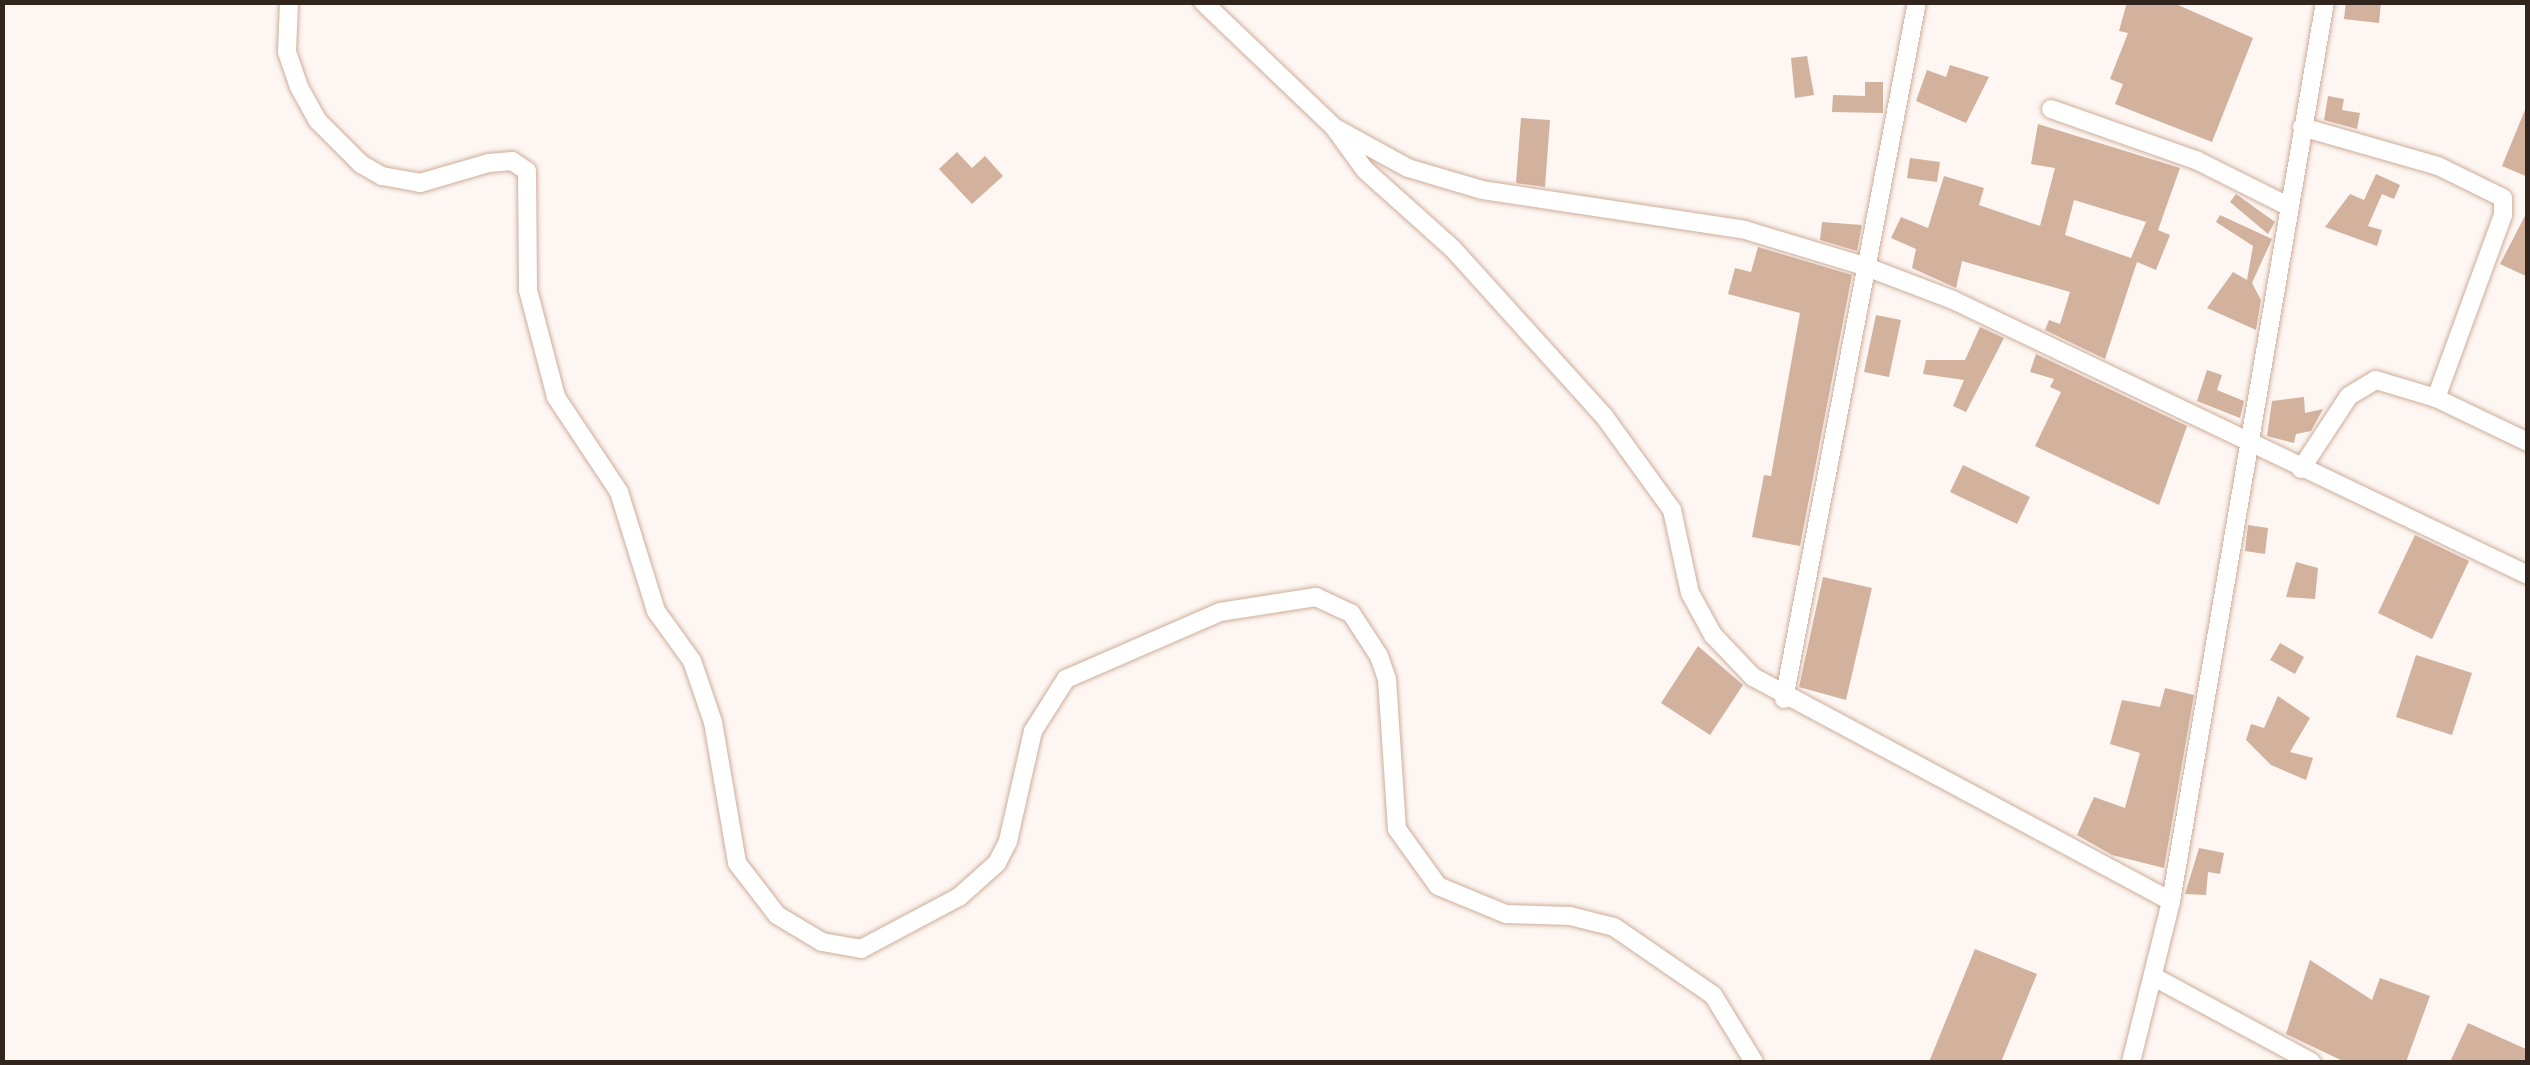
<!DOCTYPE html>
<style>
body{margin:0}
#map{position:relative;width:2530px;height:1065px;overflow:hidden;background:#fdf6f2;font-family:"Archivo Narrow",sans-serif}
div>[style]{position:absolute}
.building>*{inset:0;background:#d2b19d}
.roads{filter:drop-shadow(0 0 2px #cead99) drop-shadow(0 0 2px #cead99)}
.minor>*{height:18px;margin:-9px;padding:0 9px;transform-origin:9px;border-radius:9px;background:#fff}
span{translate:-50% -50%;white-space:nowrap;text-align:center;line-height:1.15;-webkit-text-stroke:9px #fdf6f2;paint-order:stroke}
.frame{position:absolute;inset:0;border:5px solid #32251d;pointer-events:none}
</style>
<div id="map">
<div class="building">
<i style="clip-path:polygon(2127px 2px,2178px 5px,2253px 38px,2212px 142px,2115px 104px,2123px 84px,2110px 79px,2128px 33px,2119px 31px)"></i>
<i style="clip-path:polygon(2346px 2px,2381px 2px,2379px 23px,2344px 19px)"></i>
<i style="clip-path:polygon(1807px 56px,1814px 95px,1795px 98px,1791px 58px)"></i>
<i style="clip-path:polygon(1950px 65px,1989px 77px,1966px 123px,1916px 101px,1927px 70px,1946px 77px)"></i>
<i style="clip-path:polygon(1865px 82px,1883px 82px,1883px 113px,1832px 112px,1833px 95px,1865px 96px)"></i>
<i style="clip-path:polygon(2328px 96px,2344px 99px,2342px 110px,2360px 113px,2357px 129px,2324px 120px)"></i>
<i style="clip-path:polygon(2527px 105px,2528px 105px,2528px 177px,2502px 166px)"></i>
<i style="clip-path:polygon(1521px 118px,1550px 120px,1545px 187px,1516px 183px)"></i>
<i style="clip-path:polygon(evenodd,2038px 124px,2180px 168px,2158px 230px,2170px 235px,2156px 270px,2137px 262px,2105px 359px,2045px 330px,2049px 320px,2060px 324px,2070px 292px,1962px 261px,1956px 288px,1912px 268px,1916px 249px,1891px 238px,1901px 217px,1928px 228px,1944px 176px,1984px 188px,1979px 205px,2040px 226px,2055px 168px,2031px 164px,2038px 124px,2074px 200px,2146px 222px,2131px 258px,2065px 235px,2074px 200px)"></i>
<i style="clip-path:polygon(957px 152px,972px 168px,985px 156px,1003px 176px,972px 204px,939px 169px)"></i>
<i style="clip-path:polygon(1910px 158px,1940px 162px,1937px 182px,1907px 178px)"></i>
<i style="clip-path:polygon(2376px 174px,2400px 185px,2394px 199px,2382px 194px,2368px 226px,2382px 230px,2377px 246px,2325px 227px,2350px 194px,2364px 200px)"></i>
<i style="clip-path:polygon(2236px 194px,2275px 222px,2268px 234px,2230px 202px)"></i>
<i style="clip-path:polygon(2528px 210px,2528px 277px,2500px 264px)"></i>
<i style="clip-path:polygon(2220px 215px,2272px 239px,2252px 283px,2261px 300px,2256px 330px,2207px 308px,2233px 272px,2247px 280px,2253px 246px,2216px 222px)"></i>
<i style="clip-path:polygon(1822px 222px,1862px 225px,1857px 251px,1820px 240px)"></i>
<i style="clip-path:polygon(1758px 247px,1852px 275px,1800px 546px,1752px 537px,1764px 475px,1771px 476px,1800px 313px,1728px 294px,1735px 268px,1751px 272px)"></i>
<i style="clip-path:polygon(1876px 315px,1901px 320px,1889px 377px,1864px 372px)"></i>
<i style="clip-path:polygon(1980px 327px,2004px 338px,1966px 412px,1953px 406px,1964px 380px,1923px 374px,1926px 360px,1965px 360px)"></i>
<i style="clip-path:polygon(2036px 354px,2187px 426px,2159px 505px,2035px 446px,2061px 392px,2050px 387px,2054px 379px,2030px 372px)"></i>
<i style="clip-path:polygon(2207px 370px,2222px 375px,2217px 390px,2244px 401px,2240px 418px,2197px 401px)"></i>
<i style="clip-path:polygon(2304px 397px,2305px 413px,2323px 409px,2311px 431px,2296px 434px,2294px 443px,2267px 436px,2272px 401px)"></i>
<i style="clip-path:polygon(1963px 465px,2030px 497px,2017px 524px,1950px 492px)"></i>
<i style="clip-path:polygon(2248px 525px,2268px 528px,2265px 554px,2245px 551px)"></i>
<i style="clip-path:polygon(2415px 535px,2469px 561px,2432px 639px,2378px 613px)"></i>
<i style="clip-path:polygon(2296px 562px,2318px 568px,2315px 599px,2286px 597px)"></i>
<i style="clip-path:polygon(1823px 577px,1872px 588px,1846px 700px,1799px 687px)"></i>
<i style="clip-path:polygon(2280px 643px,2304px 657px,2295px 674px,2270px 660px)"></i>
<i style="clip-path:polygon(1698px 646px,1743px 685px,1710px 735px,1661px 703px)"></i>
<i style="clip-path:polygon(2416px 655px,2472px 673px,2452px 735px,2396px 717px)"></i>
<i style="clip-path:polygon(2165px 688px,2194px 695px,2164px 868px,2112px 855px,2077px 835px,2094px 797px,2125px 808px,2140px 753px,2110px 744px,2122px 700px,2160px 707px)"></i>
<i style="clip-path:polygon(2278px 696px,2310px 718px,2290px 752px,2313px 758px,2306px 780px,2271px 765px,2246px 740px,2251px 724px,2264px 728px)"></i>
<i style="clip-path:polygon(2199px 848px,2224px 853px,2220px 874px,2208px 872px,2206px 895px,2185px 894px)"></i>
<i style="clip-path:polygon(1975px 949px,2037px 974px,2001px 1062px,1929px 1062px)"></i>
<i style="clip-path:polygon(2310px 960px,2372px 1000px,2380px 978px,2430px 996px,2406px 1062px,2345px 1062px,2286px 1034px)"></i>
<i style="clip-path:polygon(2468px 1023px,2528px 1050px,2528px 1062px,2450px 1062px)"></i>
</div>
<div class="roads">
<div class="minor">
<i style="left:289px;top:2px;width:50px;rotate:92.3deg"></i>
<i style="left:287px;top:52px;width:37px;rotate:71deg"></i>
<i style="left:299px;top:87px;width:39px;rotate:61deg"></i>
<i style="left:318px;top:121px;width:61px;rotate:45deg"></i>
<i style="left:361px;top:164px;width:24px;rotate:30deg"></i>
<i style="left:382px;top:176px;width:39px;rotate:10deg"></i>
<i style="left:420px;top:183px;width:72px;rotate:-16.2deg"></i>
<i style="left:489px;top:163px;width:23px;rotate:-5deg"></i>
<i style="left:512px;top:161px;width:18px;rotate:34deg"></i>
<i style="left:527px;top:171px;width:119px;rotate:89.5deg"></i>
<i style="left:528px;top:290px;width:111px;rotate:75.3deg"></i>
<i style="left:556px;top:397px;width:114px;rotate:56.4deg"></i>
<i style="left:619px;top:492px;width:125px;rotate:72.7deg"></i>
<i style="left:656px;top:611px;width:62px;rotate:54.2deg"></i>
<i style="left:692px;top:661px;width:65px;rotate:71deg"></i>
<i style="left:713px;top:722px;width:143px;rotate:80.3deg"></i>
<i style="left:737px;top:863px;width:66px;rotate:52.4deg"></i>
<i style="left:777px;top:915px;width:52px;rotate:31deg"></i>
<i style="left:822px;top:942px;width:40px;rotate:10deg"></i>
<i style="left:861px;top:949px;width:111px;rotate:-28deg"></i>
<i style="left:959px;top:897px;width:51px;rotate:-41.8deg"></i>
<i style="left:997px;top:863px;width:25px;rotate:-63deg"></i>
<i style="left:1008px;top:841px;width:113px;rotate:-77.2deg"></i>
<i style="left:1033px;top:731px;width:62px;rotate:-57.6deg"></i>
<i style="left:1066px;top:679px;width:168px;rotate:-23.5deg"></i>
<i style="left:1220px;top:612px;width:97px;rotate:-8.9deg"></i>
<i style="left:1316px;top:597px;width:38px;rotate:25deg"></i>
<i style="left:1351px;top:613px;width:51px;rotate:56.9deg"></i>
<i style="left:1379px;top:656px;width:24px;rotate:71deg"></i>
<i style="left:1387px;top:679px;width:150px;rotate:86.2deg"></i>
<i style="left:1397px;top:829px;width:70px;rotate:54.3deg"></i>
<i style="left:1438px;top:886px;width:74px;rotate:22.4deg"></i>
<i style="left:1506px;top:914px;width:64px;rotate:1.8deg"></i>
<i style="left:1570px;top:916px;width:45px;rotate:14deg"></i>
<i style="left:1614px;top:927px;width:120px;rotate:34.5deg"></i>
<i style="left:1713px;top:995px;width:79px;rotate:58.5deg"></i>
<i style="left:1203px;top:2px;width:182px;rotate:43.7deg"></i>
<i style="left:1335px;top:128px;width:83px;rotate:28.7deg"></i>
<i style="left:1408px;top:168px;width:77px;rotate:16.6deg"></i>
<i style="left:1482px;top:190px;width:266px;rotate:8.6deg"></i>
<i style="left:1745px;top:230px;width:124px;rotate:16.8deg"></i>
<i style="left:1864px;top:266px;width:95px;rotate:20.9deg"></i>
<i style="left:1953px;top:300px;width:637px;rotate:25.56deg"></i>
<i style="left:2051px;top:109px;width:154px;rotate:19.4deg"></i>
<i style="left:2196px;top:160px;width:103px;rotate:26.6deg"></i>
<i style="left:2302px;top:127px;width:141px;rotate:16deg"></i>
<i style="left:2438px;top:166px;width:72px;rotate:26.2deg"></i>
<i style="left:2503px;top:198px;width:17px;rotate:90deg"></i>
<i style="left:2503px;top:215px;width:195px;rotate:110.1deg"></i>
<i style="left:1336px;top:130px;width:49px;rotate:54.1deg"></i>
<i style="left:1365px;top:170px;width:118px;rotate:41.9deg"></i>
<i style="left:1453px;top:249px;width:225px;rotate:47.9deg"></i>
<i style="left:1604px;top:416px;width:116px;rotate:54.1deg"></i>
<i style="left:1672px;top:510px;width:85px;rotate:77.8deg"></i>
<i style="left:1690px;top:593px;width:48px;rotate:61.3deg"></i>
<i style="left:1713px;top:635px;width:58px;rotate:46.4deg"></i>
<i style="left:1753px;top:677px;width:474px;rotate:28.2deg"></i>
<i style="left:2301px;top:469px;width:87px;rotate:-56.7deg"></i>
<i style="left:2349px;top:396px;width:31px;rotate:-31deg"></i>
<i style="left:2376px;top:380px;width:63px;rotate:16.7deg"></i>
<i style="left:2436px;top:398px;width:102px;rotate:25.6deg"></i>
<i style="left:1784px;top:699px;width:710px;rotate:-79.2deg"></i>
<i style="left:2154px;top:977px;width:179px;rotate:28.4deg"></i>
<i style="left:2131px;top:1062px;width:166px;rotate:-76deg"></i>
<i style="left:2171px;top:901px;width:912px;rotate:-80.28deg"></i>
</div>
</div>
<div class="frame"></div>
</div>
